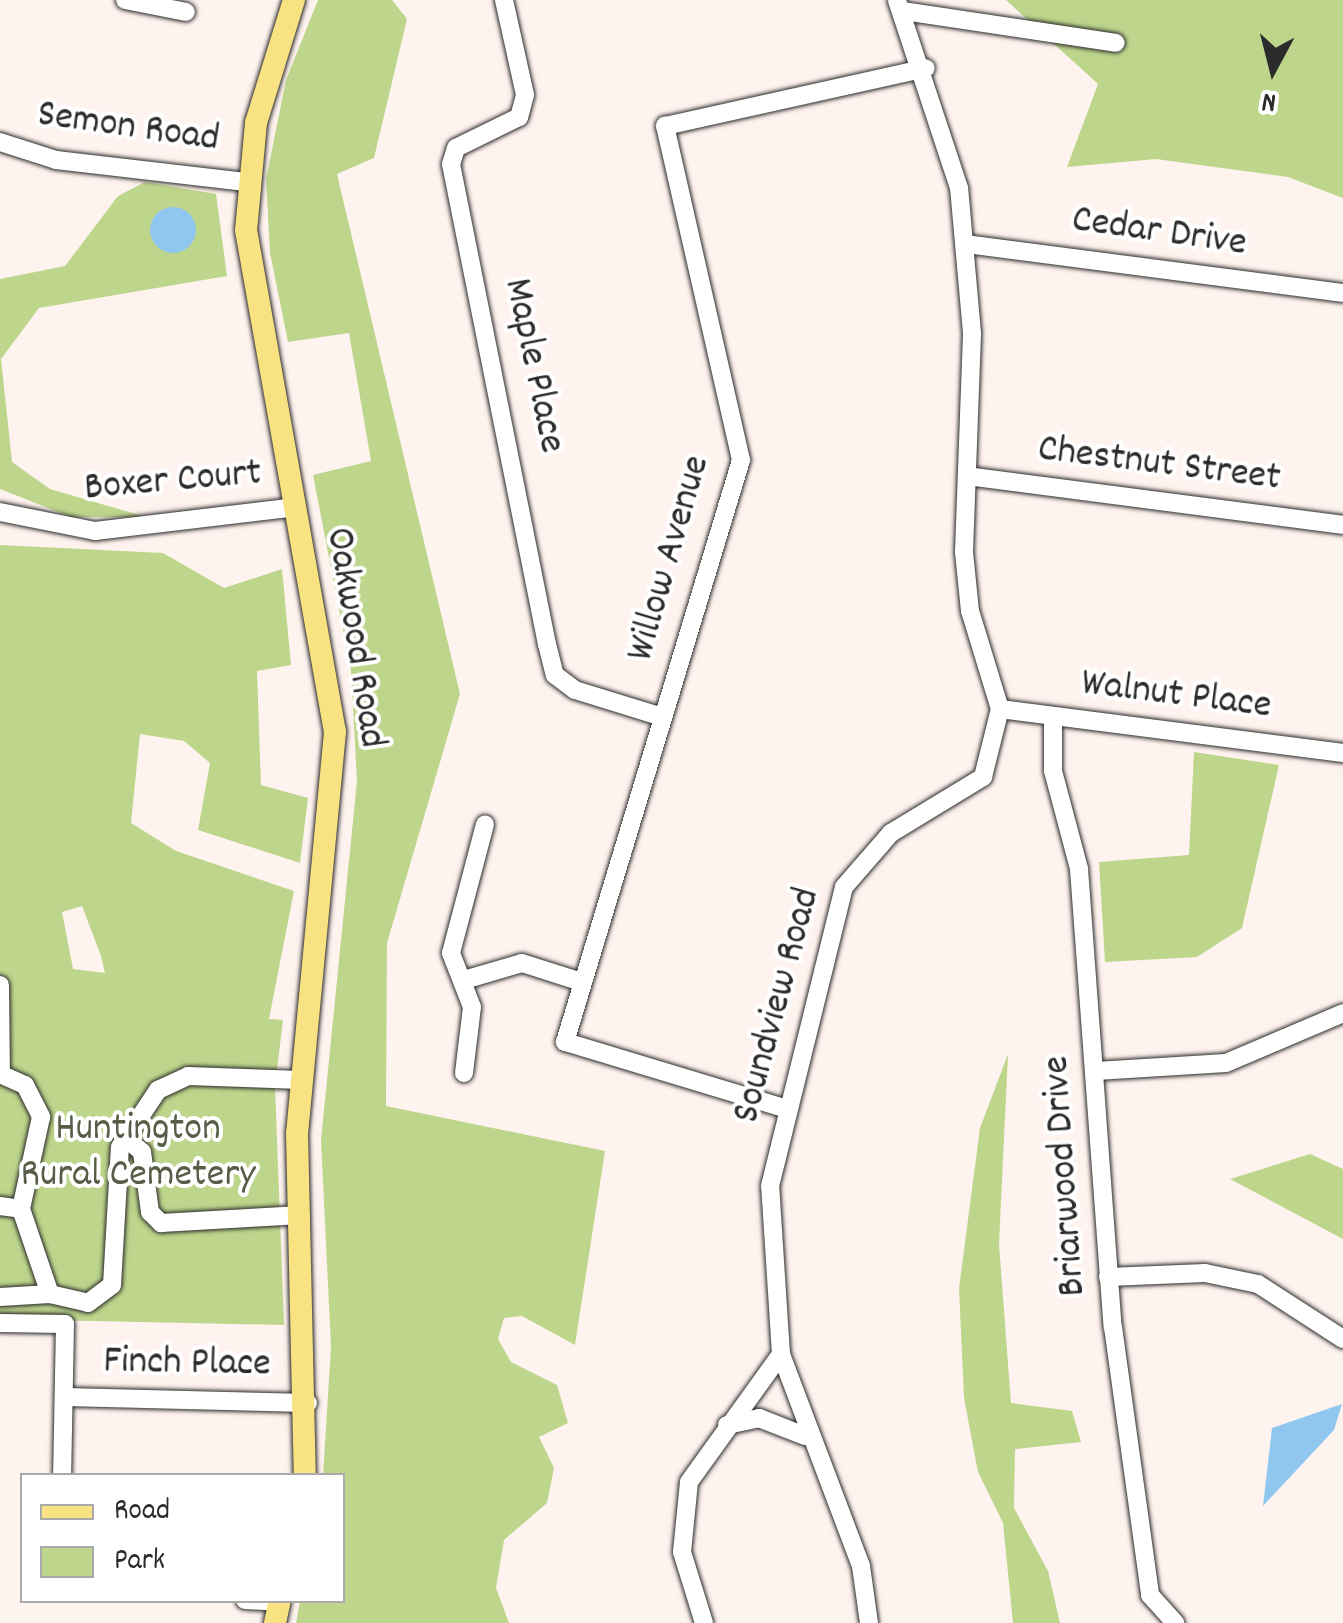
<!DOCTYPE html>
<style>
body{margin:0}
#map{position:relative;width:1343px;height:1623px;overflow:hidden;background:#fef3ee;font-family:Dekko,sans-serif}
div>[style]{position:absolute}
.green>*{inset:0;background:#bed68c}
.water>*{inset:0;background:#90c7ef}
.round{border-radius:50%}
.roads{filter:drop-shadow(0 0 2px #2b2b2b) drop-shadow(0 0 2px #2b2b2b)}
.minor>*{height:18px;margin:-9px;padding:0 9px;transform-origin:9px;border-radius:9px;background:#fff}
.major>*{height:22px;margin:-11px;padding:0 11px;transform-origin:11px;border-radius:11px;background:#f8e281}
span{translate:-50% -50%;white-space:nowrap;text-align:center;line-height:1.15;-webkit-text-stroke:8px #fff;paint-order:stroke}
.street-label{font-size:40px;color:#2b2b2b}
.park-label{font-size:40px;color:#575e48}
.legend{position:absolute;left:20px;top:1473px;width:325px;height:130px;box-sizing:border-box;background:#fff;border:2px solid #aaa;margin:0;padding:12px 18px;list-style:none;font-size:30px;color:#2b2b2b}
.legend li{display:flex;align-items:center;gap:20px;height:50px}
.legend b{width:50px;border:2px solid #aaa}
.north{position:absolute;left:1223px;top:20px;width:100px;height:100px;-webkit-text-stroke:8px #fff;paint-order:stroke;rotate:187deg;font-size:28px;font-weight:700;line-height:40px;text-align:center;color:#2b2b2b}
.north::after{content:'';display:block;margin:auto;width:35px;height:45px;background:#2b2b2b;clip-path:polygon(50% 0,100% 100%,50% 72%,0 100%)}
</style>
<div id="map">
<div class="green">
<i style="clip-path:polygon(318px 0,392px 0,407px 19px,374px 158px,337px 174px,460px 694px,387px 943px,386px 1106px,605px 1151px,575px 1345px,522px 1316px,504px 1318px,498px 1339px,511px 1362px,557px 1385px,568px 1423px,539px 1437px,554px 1468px,547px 1503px,504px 1540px,496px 1588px,509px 1623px,296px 1623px,300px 1601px,342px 1600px,342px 1476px,323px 1475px,331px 1347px,321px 1140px,357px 781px,351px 671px,313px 475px,371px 461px,349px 333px,288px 342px,270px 253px,266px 179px,286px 80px)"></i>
<i style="clip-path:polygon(1006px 0,1343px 0,1343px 198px,1288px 177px,1156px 159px,1067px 167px,1098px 84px)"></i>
<i style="clip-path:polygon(145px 182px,216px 194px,227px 276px,39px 308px,1px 359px,12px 462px,50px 489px,146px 517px,71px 517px,0 489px,0 279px,65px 266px,118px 196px)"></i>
<i style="clip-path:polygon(evenodd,0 545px,163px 553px,224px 588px,282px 569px,291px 665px,257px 671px,261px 785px,308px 798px,300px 863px,198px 830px,210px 763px,184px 741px,140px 734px,131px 823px,176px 851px,294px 891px,269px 1019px,283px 1020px,275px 1086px,284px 1325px,0 1319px,0 545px,82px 906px,101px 956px,105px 973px,73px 969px,62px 912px,82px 906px)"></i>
<i style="clip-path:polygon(1194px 752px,1279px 765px,1242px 928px,1197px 957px,1105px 962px,1099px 862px,1189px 855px)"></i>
<i style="clip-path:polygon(1008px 1054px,999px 1244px,1011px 1403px,1072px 1411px,1081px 1442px,1015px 1449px,1014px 1508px,1048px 1571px,1060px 1623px,1013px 1623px,1003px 1523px,978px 1472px,964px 1398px,959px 1288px,980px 1128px)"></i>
<i style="clip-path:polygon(1310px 1154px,1343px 1169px,1343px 1239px,1230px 1179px)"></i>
</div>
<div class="water">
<i class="round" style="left:150px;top:207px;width:46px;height:46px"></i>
<i style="clip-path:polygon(1342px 1404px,1334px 1430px,1263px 1506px,1272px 1428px)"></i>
</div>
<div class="roads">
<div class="minor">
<i style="left:125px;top:0;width:62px;rotate:11.1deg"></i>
<i style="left:504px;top:0;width:97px;rotate:77.5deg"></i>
<i style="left:525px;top:95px;width:23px;rotate:105deg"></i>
<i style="left:519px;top:117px;width:70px;rotate:153.8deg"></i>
<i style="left:456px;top:148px;width:17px;rotate:107deg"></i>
<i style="left:451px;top:164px;width:490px;rotate:78.7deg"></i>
<i style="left:547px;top:644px;width:32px;rotate:76deg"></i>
<i style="left:555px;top:675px;width:25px;rotate:37deg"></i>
<i style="left:575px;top:690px;width:92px;rotate:17.1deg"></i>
<i style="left:903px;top:11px;width:215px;rotate:8.5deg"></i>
<i style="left:0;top:142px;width:59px;rotate:17.8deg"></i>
<i style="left:56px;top:160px;width:191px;rotate:6.6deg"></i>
<i style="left:966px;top:244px;width:380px;rotate:7.4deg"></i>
<i style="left:967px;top:476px;width:379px;rotate:7.4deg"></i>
<i style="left:0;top:512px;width:97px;rotate:11.3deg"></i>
<i style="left:95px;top:531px;width:201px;rotate:-6.8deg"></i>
<i style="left:1000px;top:709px;width:346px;rotate:7.3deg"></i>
<i style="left:1053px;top:717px;width:54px;rotate:90deg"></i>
<i style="left:1053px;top:771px;width:101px;rotate:75.1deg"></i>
<i style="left:1079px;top:869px;width:459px;rotate:85.8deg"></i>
<i style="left:1113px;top:1327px;width:271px;rotate:82.1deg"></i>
<i style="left:1150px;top:1595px;width:38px;rotate:48deg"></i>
<i style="left:464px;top:980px;width:60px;rotate:-16.3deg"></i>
<i style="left:522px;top:963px;width:63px;rotate:17.6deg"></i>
<i style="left:0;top:985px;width:89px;rotate:89.4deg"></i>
<i style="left:1096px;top:1071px;width:130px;rotate:-3.5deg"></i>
<i style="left:1226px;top:1063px;width:127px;rotate:-23.1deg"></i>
<i style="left:464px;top:1073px;width:66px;rotate:-83.1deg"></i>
<i style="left:472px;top:1007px;width:58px;rotate:-111.3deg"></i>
<i style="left:451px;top:953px;width:133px;rotate:-75.2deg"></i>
<i style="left:0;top:1074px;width:27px;rotate:24deg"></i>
<i style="left:25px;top:1085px;width:36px;rotate:63deg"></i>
<i style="left:41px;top:1117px;width:94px;rotate:102.3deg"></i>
<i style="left:21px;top:1209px;width:90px;rotate:71.2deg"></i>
<i style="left:50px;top:1294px;width:50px;rotate:176.6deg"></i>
<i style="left:784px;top:1108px;width:229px;rotate:-163.2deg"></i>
<i style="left:565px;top:1042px;width:608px;rotate:-73.17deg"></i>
<i style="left:741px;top:460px;width:343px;rotate:-102.8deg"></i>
<i style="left:665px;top:126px;width:267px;rotate:-12.5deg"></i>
<i style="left:123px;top:1136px;width:25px;rotate:40deg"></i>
<i style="left:142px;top:1152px;width:61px;rotate:82.4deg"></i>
<i style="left:150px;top:1212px;width:16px;rotate:45deg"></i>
<i style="left:161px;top:1223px;width:140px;rotate:-3.3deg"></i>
<i style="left:0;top:1206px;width:21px;rotate:8deg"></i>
<i style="left:1108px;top:1277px;width:97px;rotate:-2.4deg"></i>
<i style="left:1205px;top:1273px;width:54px;rotate:11.7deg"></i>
<i style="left:1258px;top:1284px;width:101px;rotate:32.9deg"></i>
<i style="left:50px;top:1294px;width:39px;rotate:13deg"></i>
<i style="left:88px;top:1303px;width:30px;rotate:-37deg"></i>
<i style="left:112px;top:1285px;width:138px;rotate:-86.7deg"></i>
<i style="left:120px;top:1147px;width:69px;rotate:-56.3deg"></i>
<i style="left:158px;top:1090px;width:33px;rotate:-25deg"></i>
<i style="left:188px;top:1076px;width:113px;rotate:2deg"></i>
<i style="left:0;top:1323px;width:65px;rotate:0.9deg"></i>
<i style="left:65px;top:1324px;width:152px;rotate:91.1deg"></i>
<i style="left:64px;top:1397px;width:244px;rotate:1.4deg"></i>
<i style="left:727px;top:1425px;width:33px;rotate:-12deg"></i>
<i style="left:759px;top:1418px;width:49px;rotate:21.4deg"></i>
<i style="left:245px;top:1600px;width:35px;rotate:3deg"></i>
<i style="left:704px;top:1623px;width:74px;rotate:-107.2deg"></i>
<i style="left:682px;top:1552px;width:70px;rotate:-84.3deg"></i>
<i style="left:689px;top:1482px;width:158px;rotate:-54.3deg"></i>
<i style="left:869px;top:1623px;width:58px;rotate:-98deg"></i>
<i style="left:861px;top:1566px;width:227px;rotate:-110.7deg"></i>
<i style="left:781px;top:1354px;width:168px;rotate:-93.7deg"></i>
<i style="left:770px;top:1186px;width:308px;rotate:-76.1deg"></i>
<i style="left:844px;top:887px;width:72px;rotate:-49deg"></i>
<i style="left:891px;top:833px;width:108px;rotate:-31.3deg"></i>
<i style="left:983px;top:777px;width:70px;rotate:-76deg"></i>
<i style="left:1000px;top:709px;width:102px;rotate:-107deg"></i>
<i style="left:970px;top:611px;width:59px;rotate:-95.8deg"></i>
<i style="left:964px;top:552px;width:219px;rotate:-87.9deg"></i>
<i style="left:972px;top:333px;width:146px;rotate:-95.1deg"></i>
<i style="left:959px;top:188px;width:198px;rotate:-108.3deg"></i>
</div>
<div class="major">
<i style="left:294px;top:0;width:129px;rotate:107.2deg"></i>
<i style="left:256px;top:123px;width:107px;rotate:95.3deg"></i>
<i style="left:246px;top:230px;width:510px;rotate:79.95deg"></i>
<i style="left:335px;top:732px;width:403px;rotate:95.4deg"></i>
<i style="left:297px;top:1133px;width:343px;rotate:88.7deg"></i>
<i style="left:275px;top:1623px;width:24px;rotate:-78deg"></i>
</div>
</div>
<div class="street-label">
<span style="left:128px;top:129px;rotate:8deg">Semon Road</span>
<span style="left:1159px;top:234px;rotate:8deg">Cedar Drive</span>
<span style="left:532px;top:366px;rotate:78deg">Maple Place</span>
<span style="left:1159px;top:466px;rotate:7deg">Chestnut Street</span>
<span style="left:173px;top:483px;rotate:-5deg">Boxer Court</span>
<span style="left:671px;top:559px;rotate:-74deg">Willow Avenue</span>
<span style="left:353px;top:638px;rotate:81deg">Oakwood Road</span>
<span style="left:1176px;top:697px;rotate:7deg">Walnut Place</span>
<span style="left:779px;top:1006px;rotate:-75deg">Soundview Road</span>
<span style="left:1067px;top:1176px;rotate:-94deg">Briarwood Drive</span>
<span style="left:187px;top:1365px;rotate:1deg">Finch Place</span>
</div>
<div class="park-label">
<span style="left:138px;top:1154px">Huntington<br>Rural Cemetery</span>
</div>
<ul class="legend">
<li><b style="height:12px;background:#f8e281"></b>Road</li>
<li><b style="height:28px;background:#bed68c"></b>Park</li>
</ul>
<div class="north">N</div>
</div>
